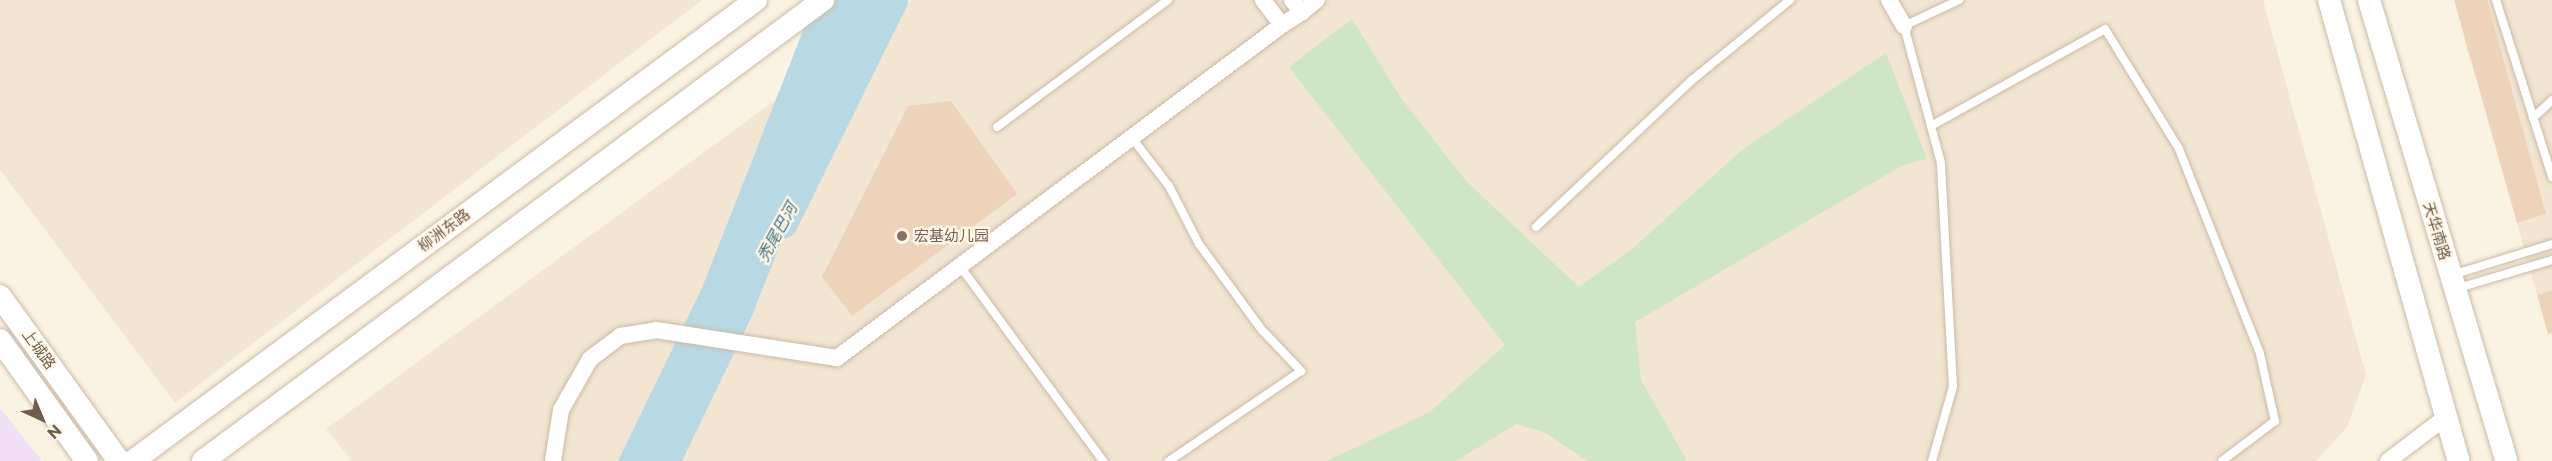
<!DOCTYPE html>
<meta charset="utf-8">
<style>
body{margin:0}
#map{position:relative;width:2552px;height:461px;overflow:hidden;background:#fbf3e2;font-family:Commissioner,"Noto Sans SC",sans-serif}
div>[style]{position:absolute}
.residential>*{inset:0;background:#f2e5d1}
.education>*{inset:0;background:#f0dff7}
.green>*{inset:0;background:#cee7c2}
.water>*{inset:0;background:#b8d9e3}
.river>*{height:32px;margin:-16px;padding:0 16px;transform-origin:16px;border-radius:16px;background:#b8d9e3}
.building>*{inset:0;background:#eed3bb}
.roads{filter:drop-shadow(0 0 2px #cbbba9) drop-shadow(0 0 2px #cbbba9)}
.lane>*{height:8px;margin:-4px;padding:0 4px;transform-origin:4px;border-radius:4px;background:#fff}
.street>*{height:16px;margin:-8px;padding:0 8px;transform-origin:8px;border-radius:8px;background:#fff}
.secondary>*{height:22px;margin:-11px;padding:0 11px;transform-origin:11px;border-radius:11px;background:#fff}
.dots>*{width:16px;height:16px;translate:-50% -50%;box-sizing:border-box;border:3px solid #fef7e8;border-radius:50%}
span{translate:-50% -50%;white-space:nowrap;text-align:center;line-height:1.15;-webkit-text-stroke:4.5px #fef7e8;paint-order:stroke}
.street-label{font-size:15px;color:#715b4a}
.education-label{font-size:15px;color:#785e54}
.left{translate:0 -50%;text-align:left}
.water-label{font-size:16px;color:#457483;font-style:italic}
.north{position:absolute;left:12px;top:389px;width:60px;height:60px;-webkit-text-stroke:4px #fef7e8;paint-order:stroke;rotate:136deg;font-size:16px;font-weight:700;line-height:24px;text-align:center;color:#715b4a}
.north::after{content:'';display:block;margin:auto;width:21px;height:27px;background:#715b4a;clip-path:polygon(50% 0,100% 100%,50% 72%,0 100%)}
</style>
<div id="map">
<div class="residential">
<i style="clip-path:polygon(0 0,702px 0,175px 403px,0 170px)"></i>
<i style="clip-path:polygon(912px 0,2263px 0,2366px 375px,2347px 427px,2316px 461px,352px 461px,326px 429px)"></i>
<i style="clip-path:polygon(2487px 0,2552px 0,2552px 290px,2537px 295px,2517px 223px,2546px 214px,2499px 52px,2470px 60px,2465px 40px)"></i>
</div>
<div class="education">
<i style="clip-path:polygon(0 408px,42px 461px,0 461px)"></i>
</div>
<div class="green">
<i style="clip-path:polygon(1352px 19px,1401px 98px,1466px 181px,1579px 287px,1632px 249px,1743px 149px,1886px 53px,1927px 159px,1903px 165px,1635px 322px,1641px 380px,1687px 461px,1588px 461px,1544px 432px,1516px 424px,1456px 461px,1327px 461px,1430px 412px,1505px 345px,1289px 67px)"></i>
</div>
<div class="water">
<i style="clip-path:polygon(815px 0,876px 0,752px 316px,682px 461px,618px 461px,702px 288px)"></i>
</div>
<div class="river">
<i style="left:782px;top:223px;width:249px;rotate:-63.7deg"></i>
</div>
<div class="building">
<i style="clip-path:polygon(2454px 0,2487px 0,2546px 214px,2517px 223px)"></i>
<i style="clip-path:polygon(951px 101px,1017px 194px,852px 316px,822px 277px,908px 106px)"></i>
<i style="clip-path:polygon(2552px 290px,2552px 333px,2548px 334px,2537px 295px)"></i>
</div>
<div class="roads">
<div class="lane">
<i style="left:2496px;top:0;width:186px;rotate:72.4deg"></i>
<i style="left:2533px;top:118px;width:26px;rotate:-43deg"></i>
<i style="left:1931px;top:126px;width:199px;rotate:-29.1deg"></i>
<i style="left:2105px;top:29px;width:141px;rotate:58.3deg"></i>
<i style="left:2179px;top:149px;width:220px;rotate:68.4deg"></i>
<i style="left:2260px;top:354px;width:69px;rotate:77.4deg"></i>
<i style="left:2275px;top:421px;width:66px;rotate:143deg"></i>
<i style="left:997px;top:127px;width:213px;rotate:-36.6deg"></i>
<i style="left:1132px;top:138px;width:61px;rotate:52.4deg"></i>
<i style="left:1169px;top:186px;width:65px;rotate:62.7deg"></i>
<i style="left:1199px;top:244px;width:107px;rotate:53.8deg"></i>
<i style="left:1262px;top:330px;width:57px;rotate:46.4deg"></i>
<i style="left:1301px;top:371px;width:160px;rotate:145.7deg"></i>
<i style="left:1536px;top:227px;width:214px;rotate:-43.3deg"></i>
<i style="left:1692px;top:80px;width:127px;rotate:-39.2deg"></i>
<i style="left:960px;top:266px;width:242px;rotate:53.7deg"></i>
<i style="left:2452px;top:275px;width:105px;rotate:-17.2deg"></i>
<i style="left:2455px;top:289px;width:101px;rotate:-16.6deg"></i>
<i style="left:1932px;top:461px;width:77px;rotate:-74.2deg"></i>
<i style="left:1953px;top:387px;width:224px;rotate:-93.1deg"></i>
<i style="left:1941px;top:163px;width:142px;rotate:-105.1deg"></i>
<i style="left:1904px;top:26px;width:61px;rotate:-25.3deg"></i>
</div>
<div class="street">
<i style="left:1263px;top:0;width:31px;rotate:53deg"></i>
<i style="left:1282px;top:25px;width:24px;rotate:-33deg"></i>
<i style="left:1292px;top:0;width:16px;rotate:50deg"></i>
<i style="left:1302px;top:12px;width:19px;rotate:-39deg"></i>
<i style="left:1889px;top:0;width:30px;rotate:60deg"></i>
<i style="left:553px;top:461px;width:52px;rotate:-81.1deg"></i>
<i style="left:561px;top:410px;width:59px;rotate:-60.4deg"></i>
<i style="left:590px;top:359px;width:38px;rotate:-37deg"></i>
<i style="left:620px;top:336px;width:36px;rotate:-9deg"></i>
<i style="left:656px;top:330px;width:183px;rotate:8.8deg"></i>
<i style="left:837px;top:358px;width:556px;rotate:-36.81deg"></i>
<i style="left:2388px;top:461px;width:73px;rotate:-37.2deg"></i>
</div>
<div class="secondary">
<i style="left:2329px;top:0;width:479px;rotate:74.3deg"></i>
<i style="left:2369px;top:0;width:481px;rotate:73.4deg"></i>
<i style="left:0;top:296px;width:203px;rotate:54.2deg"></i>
<i style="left:0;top:340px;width:149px;rotate:54.3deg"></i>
<i style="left:133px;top:461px;width:775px;rotate:-36.5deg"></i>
<i style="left:203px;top:461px;width:773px;rotate:-36.63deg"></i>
</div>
</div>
<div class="dots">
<i style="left:902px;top:236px;background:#8d6e63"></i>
</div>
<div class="street-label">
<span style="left:444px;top:230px;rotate:-37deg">柳洲东路</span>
<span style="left:2437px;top:231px;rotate:73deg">天华南路</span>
<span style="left:39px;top:349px;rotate:54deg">上城路</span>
</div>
<div class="education-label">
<span class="left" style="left:914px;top:236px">宏基幼儿园</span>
</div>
<div class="water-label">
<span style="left:777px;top:232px;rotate:-61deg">秃尾巴河</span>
</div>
<div class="north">N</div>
</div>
